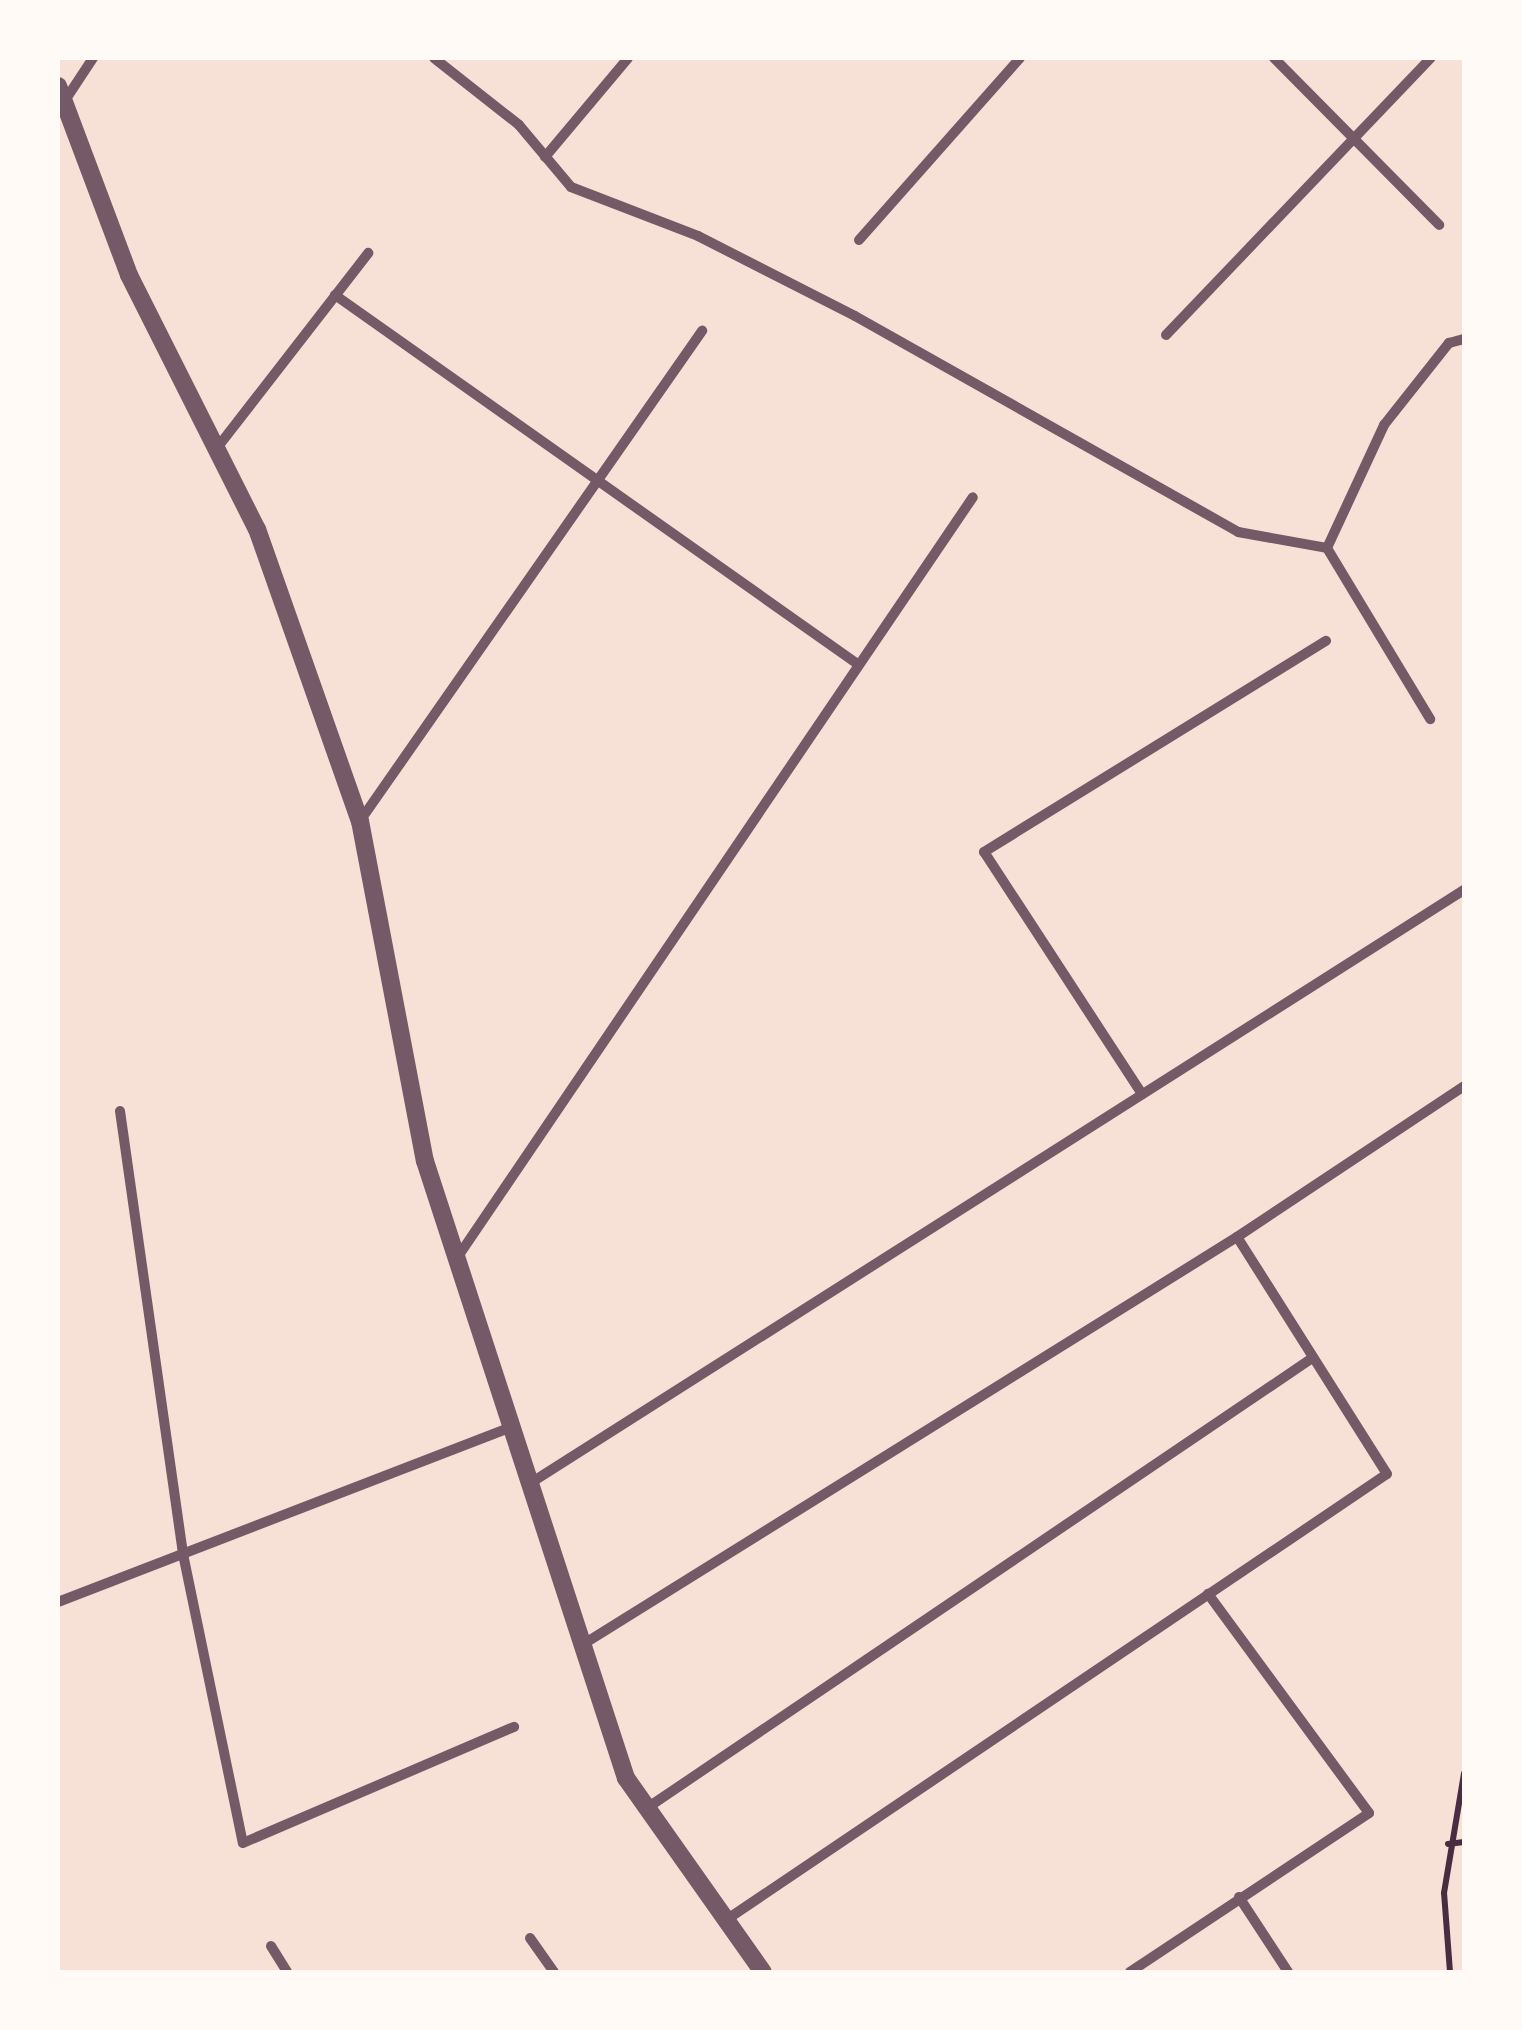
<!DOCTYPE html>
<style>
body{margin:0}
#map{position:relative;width:1522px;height:2030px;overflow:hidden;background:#f7e1d7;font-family:Lato,sans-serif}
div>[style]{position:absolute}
.path>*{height:6px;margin:-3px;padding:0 3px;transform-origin:3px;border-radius:3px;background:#4a2c40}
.minor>*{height:10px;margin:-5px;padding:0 5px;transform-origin:5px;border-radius:5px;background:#755966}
.tertiary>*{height:18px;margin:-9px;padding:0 9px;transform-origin:9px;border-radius:9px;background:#755966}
span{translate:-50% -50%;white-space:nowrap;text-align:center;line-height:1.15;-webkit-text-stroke:8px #fffaf5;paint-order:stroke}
.frame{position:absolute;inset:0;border:60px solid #fffaf5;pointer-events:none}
</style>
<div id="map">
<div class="path">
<i style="left:1448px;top:1844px;width:16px;rotate:-7deg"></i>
<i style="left:1450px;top:1972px;width:79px;rotate:-94.3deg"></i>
<i style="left:1444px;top:1893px;width:122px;rotate:-80.5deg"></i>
</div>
<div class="minor">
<i style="left:434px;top:58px;width:108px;rotate:38.2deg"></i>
<i style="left:519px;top:125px;width:81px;rotate:50deg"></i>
<i style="left:571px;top:187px;width:136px;rotate:21.1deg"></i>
<i style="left:698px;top:236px;width:176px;rotate:27deg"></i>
<i style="left:855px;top:316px;width:440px;rotate:29.4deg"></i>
<i style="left:1238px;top:532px;width:90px;rotate:10.2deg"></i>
<i style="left:1327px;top:548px;width:200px;rotate:58.9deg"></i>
<i style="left:1274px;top:58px;width:235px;rotate:45.3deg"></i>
<i style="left:64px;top:102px;width:53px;rotate:-56.6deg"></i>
<i style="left:545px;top:157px;width:129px;rotate:-50deg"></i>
<i style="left:859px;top:240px;width:243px;rotate:-48.5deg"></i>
<i style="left:335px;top:295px;width:641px;rotate:35.23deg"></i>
<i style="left:1166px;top:335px;width:383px;rotate:-46.3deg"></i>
<i style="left:217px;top:448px;width:247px;rotate:-52.2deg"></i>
<i style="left:1327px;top:548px;width:136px;rotate:-65.1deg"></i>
<i style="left:1384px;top:425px;width:105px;rotate:-51.6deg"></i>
<i style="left:1449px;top:343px;width:16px;rotate:-15deg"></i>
<i style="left:360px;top:821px;width:598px;rotate:-55.09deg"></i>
<i style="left:1142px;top:1094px;width:289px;rotate:-123.1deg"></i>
<i style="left:984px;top:852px;width:402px;rotate:-31.7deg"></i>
<i style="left:120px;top:1111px;width:447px;rotate:81.9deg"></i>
<i style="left:183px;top:1554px;width:295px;rotate:78.3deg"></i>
<i style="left:243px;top:1843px;width:295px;rotate:-23.2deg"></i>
<i style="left:457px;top:1258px;width:919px;rotate:-55.86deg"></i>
<i style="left:529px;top:1484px;width:1108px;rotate:-32.43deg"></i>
<i style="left:58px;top:1602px;width:484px;rotate:-21.1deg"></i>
<i style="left:582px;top:1645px;width:772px;rotate:-31.92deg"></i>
<i style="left:1237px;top:1237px;width:273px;rotate:-33.6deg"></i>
<i style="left:647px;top:1808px;width:802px;rotate:-34.07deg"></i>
<i style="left:1239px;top:1897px;width:90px;rotate:56.8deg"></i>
<i style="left:726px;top:1920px;width:797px;rotate:-34.01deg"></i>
<i style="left:1387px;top:1474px;width:280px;rotate:-122.3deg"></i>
<i style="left:530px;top:1938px;width:42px;rotate:54.8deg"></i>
<i style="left:271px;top:1946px;width:31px;rotate:58deg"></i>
<i style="left:1130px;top:1972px;width:287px;rotate:-33.6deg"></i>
<i style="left:1369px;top:1813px;width:272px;rotate:-126.3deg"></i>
</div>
<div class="tertiary">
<i style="left:58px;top:86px;width:202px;rotate:69.4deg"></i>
<i style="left:129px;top:275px;width:284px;rotate:63.3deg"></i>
<i style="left:257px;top:529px;width:310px;rotate:70.6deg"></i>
<i style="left:360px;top:821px;width:346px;rotate:79.2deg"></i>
<i style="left:425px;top:1161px;width:649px;rotate:71.96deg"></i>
<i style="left:626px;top:1778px;width:237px;rotate:54.8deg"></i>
</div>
<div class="frame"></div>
</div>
